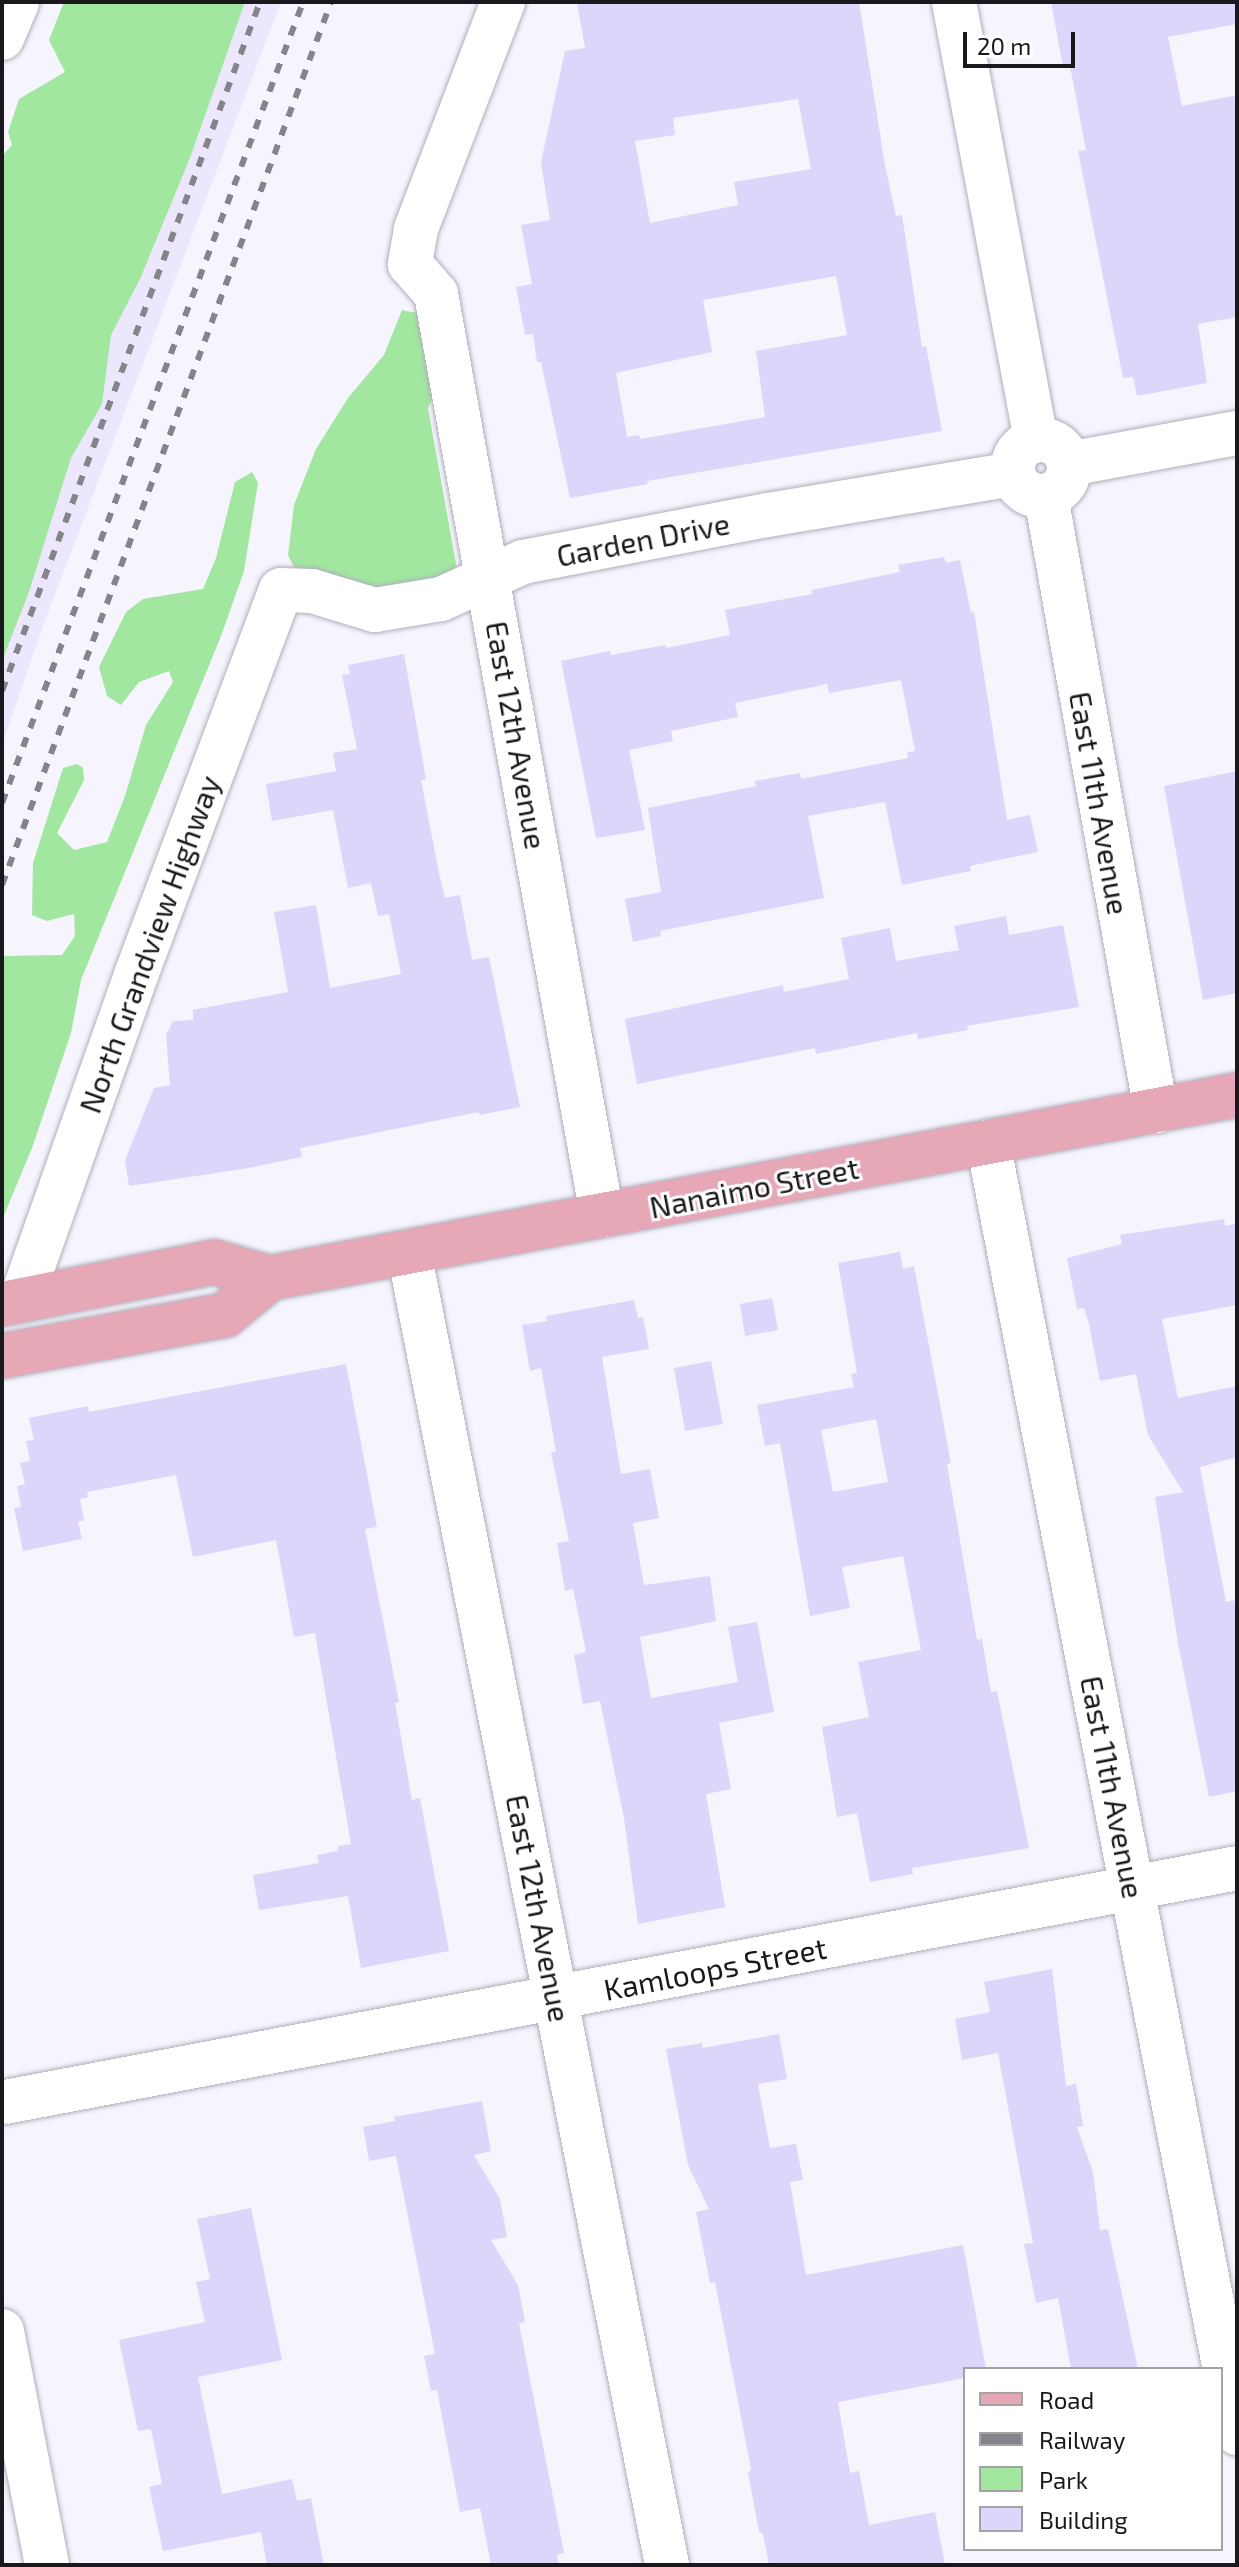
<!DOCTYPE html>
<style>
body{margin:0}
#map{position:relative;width:1239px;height:2567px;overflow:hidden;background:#f6f4fd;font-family:"Exo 2",sans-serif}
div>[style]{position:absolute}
.built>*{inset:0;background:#ede7fe}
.green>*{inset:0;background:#a1e7a0}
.building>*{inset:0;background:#ded5fa}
.roads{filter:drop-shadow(0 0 2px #b1aebc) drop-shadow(0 0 2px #b1aebc)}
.minor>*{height:44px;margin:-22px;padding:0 22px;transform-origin:22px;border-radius:22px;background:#fff}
.minor>.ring{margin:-22px;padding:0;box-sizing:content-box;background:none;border:44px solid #fff;border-radius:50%}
.major>*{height:44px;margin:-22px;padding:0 22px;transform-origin:22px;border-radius:22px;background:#e6a7b7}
.rail>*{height:6px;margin-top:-3px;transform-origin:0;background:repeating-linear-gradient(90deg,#86848b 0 10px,transparent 0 20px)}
span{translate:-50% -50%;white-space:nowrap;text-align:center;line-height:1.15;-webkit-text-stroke:6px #fff;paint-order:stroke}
.street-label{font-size:30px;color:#19181d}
.frame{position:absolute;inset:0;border:4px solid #19181d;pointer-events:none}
.legend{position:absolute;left:963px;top:2367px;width:260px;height:184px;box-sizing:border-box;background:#fff;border:2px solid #a3a3a5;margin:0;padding:10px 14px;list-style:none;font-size:24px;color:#19181d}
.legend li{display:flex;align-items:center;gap:16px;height:40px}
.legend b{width:40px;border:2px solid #a3a3a5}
.scale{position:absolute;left:963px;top:32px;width:112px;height:36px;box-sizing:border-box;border:4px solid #19181d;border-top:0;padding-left:10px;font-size:24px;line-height:28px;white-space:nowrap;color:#19181d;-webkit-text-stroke:6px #fff;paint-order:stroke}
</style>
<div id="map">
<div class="built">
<i style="clip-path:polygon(227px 2px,281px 2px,43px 626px,2px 745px,2px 594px)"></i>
</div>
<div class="green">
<i style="clip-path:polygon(64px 2px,245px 2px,190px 158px,140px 279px,111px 335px,102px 404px,71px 458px,29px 592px,2px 661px,2px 156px,12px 145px,8px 132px,19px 99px,65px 72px,49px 40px)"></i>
<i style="clip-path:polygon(402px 310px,421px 314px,435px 392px,428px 408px,456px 564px,453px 578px,353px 596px,294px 567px,288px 555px,294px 505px,316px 449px,348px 398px,384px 355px)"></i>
<i style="clip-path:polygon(252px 472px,258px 483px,244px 571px,221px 636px,81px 980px,71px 1033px,32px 1148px,2px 1220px,2px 960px,5px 956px,62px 955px,75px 936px,74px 914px,47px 921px,32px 915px,33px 863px,63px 768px,77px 764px,83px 768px,84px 780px,57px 833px,74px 850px,107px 842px,125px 796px,146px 725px,173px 682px,169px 671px,139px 682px,121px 705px,107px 696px,99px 667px,126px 612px,143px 599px,203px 589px,216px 558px,235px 482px)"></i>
</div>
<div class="building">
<i style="clip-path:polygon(evenodd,577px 2px,859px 2px,885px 165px,896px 216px,902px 215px,922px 347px,926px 346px,942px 431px,647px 481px,648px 484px,570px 498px,541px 362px,537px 362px,533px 334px,525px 335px,516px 287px,532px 284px,521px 225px,550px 220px,541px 162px,565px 51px,585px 48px,577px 2px,798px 99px,811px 169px,734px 182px,738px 205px,650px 223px,635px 141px,675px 135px,673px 118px,798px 99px,577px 2px,836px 276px,847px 335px,756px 351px,765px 417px,640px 439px,639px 435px,627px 437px,616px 373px,712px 352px,703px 300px,836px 276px)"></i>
<i style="clip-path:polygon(1051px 2px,1237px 2px,1237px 24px,1168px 37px,1182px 106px,1237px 95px,1237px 317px,1198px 324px,1207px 383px,1137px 396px,1133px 377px,1123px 378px,1078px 151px,1086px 150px,1070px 66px,1063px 67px)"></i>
<i style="clip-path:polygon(944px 557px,946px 563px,960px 560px,971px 613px,974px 612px,1007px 820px,1030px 815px,1038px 852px,970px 866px,971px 871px,902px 885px,885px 802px,808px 816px,824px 898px,660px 931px,661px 936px,633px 942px,625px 899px,661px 892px,648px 808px,756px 786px,755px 781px,800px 773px,801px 779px,908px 758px,907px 752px,915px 751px,901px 680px,829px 693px,827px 684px,735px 703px,738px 717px,671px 731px,673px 741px,629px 750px,645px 830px,596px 838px,561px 661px,610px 651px,611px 655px,665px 645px,666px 648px,730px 635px,725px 610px,812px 594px,812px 590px,900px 572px,898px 565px)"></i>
<i style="clip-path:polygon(404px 654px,426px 779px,421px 780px,440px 878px,445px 898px,460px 895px,472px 960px,489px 957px,520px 1107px,480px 1115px,479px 1112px,300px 1148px,302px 1157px,243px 1169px,129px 1186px,125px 1160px,154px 1088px,170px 1085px,166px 1035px,173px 1021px,193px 1020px,193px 1010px,288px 992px,274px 912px,316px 905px,330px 988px,401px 974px,389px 914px,378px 916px,371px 883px,348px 888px,333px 810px,272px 821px,266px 784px,336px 771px,333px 753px,357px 749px,342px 675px,350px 674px,348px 665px)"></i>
<i style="clip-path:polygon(1237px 771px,1237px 993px,1203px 1000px,1164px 786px)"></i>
<i style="clip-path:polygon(1006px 916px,1009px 935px,1063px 925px,1079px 1007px,967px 1026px,968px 1030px,918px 1039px,917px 1033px,816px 1054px,815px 1048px,637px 1084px,625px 1019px,783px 985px,784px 992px,849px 979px,841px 938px,890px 928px,896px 961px,959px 950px,954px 926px)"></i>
<i style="clip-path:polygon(1224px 1219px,1225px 1226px,1237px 1223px,1237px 1305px,1162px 1319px,1178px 1398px,1237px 1386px,1237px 1457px,1200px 1467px,1226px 1602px,1234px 1600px,1237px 1617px,1237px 1791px,1209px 1797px,1179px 1649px,1155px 1497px,1183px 1492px,1148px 1435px,1136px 1374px,1100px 1381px,1089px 1324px,1084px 1308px,1077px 1309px,1067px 1258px,1122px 1244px,1120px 1235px)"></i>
<i style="clip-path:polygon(evenodd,900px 1252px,903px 1269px,914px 1266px,951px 1463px,947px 1464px,977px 1640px,982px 1639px,991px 1692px,997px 1691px,1029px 1848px,912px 1868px,913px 1874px,870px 1882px,857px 1813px,837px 1817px,822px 1727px,869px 1717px,858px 1662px,921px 1650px,903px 1556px,842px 1567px,850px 1608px,810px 1616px,780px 1443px,765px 1446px,757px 1405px,854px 1387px,851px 1374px,857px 1373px,838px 1263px,900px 1252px,876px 1419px,888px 1482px,833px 1492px,821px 1430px,876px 1419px)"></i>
<i style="clip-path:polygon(772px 1298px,778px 1330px,745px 1336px,740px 1304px)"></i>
<i style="clip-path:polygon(634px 1300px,638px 1318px,643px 1317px,649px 1349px,602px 1357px,621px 1474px,650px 1469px,659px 1518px,633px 1523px,644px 1585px,710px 1576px,716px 1621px,640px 1637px,651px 1698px,738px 1682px,728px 1627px,757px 1622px,774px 1712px,719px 1723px,731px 1789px,706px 1794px,725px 1907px,638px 1924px,624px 1818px,600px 1701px,583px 1704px,574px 1655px,586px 1652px,573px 1589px,565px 1591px,557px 1543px,569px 1541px,551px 1452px,556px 1452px,552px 1429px,541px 1368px,530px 1371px,522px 1325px,547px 1321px,546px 1316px)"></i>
<i style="clip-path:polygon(711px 1361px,723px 1424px,685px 1431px,674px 1368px)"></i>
<i style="clip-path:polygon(346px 1364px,377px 1527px,365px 1529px,399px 1702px,395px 1703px,412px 1800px,420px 1798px,449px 1951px,361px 1968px,348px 1896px,259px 1910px,253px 1875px,319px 1863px,317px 1855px,338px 1851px,338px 1846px,351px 1844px,315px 1633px,294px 1637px,276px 1540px,193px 1557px,176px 1475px,87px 1492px,88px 1497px,80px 1499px,84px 1520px,78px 1522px,82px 1539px,23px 1551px,14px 1508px,21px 1507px,17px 1486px,25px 1484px,20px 1463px,30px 1461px,26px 1441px,34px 1440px,29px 1418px,88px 1406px,89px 1412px)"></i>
<i style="clip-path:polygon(1052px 1969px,1066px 2086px,1076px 2084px,1083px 2126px,1077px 2127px,1093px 2172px,1100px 2230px,1108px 2229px,1138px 2369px,1071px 2369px,1058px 2298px,1036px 2303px,1024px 2244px,1033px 2243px,998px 2053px,962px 2060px,955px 2019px,990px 2012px,984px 1982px)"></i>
<i style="clip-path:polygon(779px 2034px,787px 2079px,758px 2084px,770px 2148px,796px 2144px,803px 2180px,790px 2182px,806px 2275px,963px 2245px,986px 2369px,965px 2369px,965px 2378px,838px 2402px,850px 2473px,859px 2471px,869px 2525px,935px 2512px,945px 2565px,769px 2565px,763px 2534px,759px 2531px,748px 2473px,751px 2469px,715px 2282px,710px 2283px,696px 2212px,709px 2209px,688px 2165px,666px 2049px,702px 2043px,703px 2048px)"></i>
<i style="clip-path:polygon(482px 2101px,491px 2151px,474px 2155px,500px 2199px,507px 2237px,491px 2240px,518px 2285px,525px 2322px,519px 2323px,564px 2553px,557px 2555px,559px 2565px,491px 2565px,480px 2508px,460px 2512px,437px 2390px,431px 2391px,424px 2356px,435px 2354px,396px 2156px,369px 2161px,363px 2127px,395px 2121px,394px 2117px)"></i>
<i style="clip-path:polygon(251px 2208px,282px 2360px,198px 2377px,222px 2494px,292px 2479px,297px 2501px,311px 2498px,324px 2565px,267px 2565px,261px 2532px,163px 2551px,149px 2487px,162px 2484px,151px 2429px,138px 2431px,119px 2340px,205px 2322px,196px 2282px,210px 2279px,197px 2219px)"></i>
</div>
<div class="roads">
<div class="minor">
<i style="left:503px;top:2px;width:243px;rotate:111deg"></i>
<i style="left:416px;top:229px;width:36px;rotate:100deg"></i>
<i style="left:410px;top:264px;width:40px;rotate:49deg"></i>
<i style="left:436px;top:294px;width:936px;rotate:79.78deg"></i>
<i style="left:954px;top:2px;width:446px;rotate:79.4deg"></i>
<i style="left:2px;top:38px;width:39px;rotate:-67deg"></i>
<i class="ring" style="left:1013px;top:440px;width:12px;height:12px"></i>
<i style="left:1069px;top:464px;width:171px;rotate:-10.5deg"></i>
<i style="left:1046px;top:496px;width:625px;rotate:79.86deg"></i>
<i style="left:988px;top:1142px;width:1315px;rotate:79.08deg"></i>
<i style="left:409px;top:1252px;width:1338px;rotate:78.88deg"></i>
<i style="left:21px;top:1300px;width:345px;rotate:-70.5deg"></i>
<i style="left:136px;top:975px;width:411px;rotate:-69.4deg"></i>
<i style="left:281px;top:590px;width:31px;rotate:2deg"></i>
<i style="left:312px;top:591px;width:66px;rotate:16.8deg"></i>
<i style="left:375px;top:610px;width:67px;rotate:-9.5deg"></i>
<i style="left:441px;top:599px;width:90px;rotate:-24.3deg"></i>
<i style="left:523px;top:562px;width:249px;rotate:-10.9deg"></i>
<i style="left:768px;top:515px;width:248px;rotate:-9.5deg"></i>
<i style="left:5px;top:2102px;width:1254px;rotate:-10.75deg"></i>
<i style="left:2px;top:2331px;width:238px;rotate:79.1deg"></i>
</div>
<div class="major">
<i style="left:2px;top:1304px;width:216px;rotate:-11.2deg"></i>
<i style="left:214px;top:1262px;width:58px;rotate:15.9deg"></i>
<i style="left:270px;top:1278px;width:984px;rotate:-10.72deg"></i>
<i style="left:2px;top:1356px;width:227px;rotate:-10.4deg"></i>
<i style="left:225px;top:1315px;width:58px;rotate:-39.4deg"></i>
</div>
</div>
<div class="rail">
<i style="left:2px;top:691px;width:736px;rotate:-69.47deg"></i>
<i style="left:2px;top:803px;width:856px;rotate:-69.4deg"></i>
<i style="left:2px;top:885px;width:942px;rotate:-69.56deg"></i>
</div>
<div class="street-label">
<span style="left:643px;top:539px;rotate:-11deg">Garden Drive</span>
<span style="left:517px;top:735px;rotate:80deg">East 12th Avenue</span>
<span style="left:1100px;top:803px;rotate:80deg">East 11th Avenue</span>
<span style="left:149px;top:944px;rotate:-70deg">North Grandview Highway</span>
<span style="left:754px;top:1187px;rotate:-11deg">Nanaimo Street</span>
<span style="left:1113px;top:1787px;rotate:79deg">East 11th Avenue</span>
<span style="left:539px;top:1908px;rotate:79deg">East 12th Avenue</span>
<span style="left:715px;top:1968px;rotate:-11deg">Kamloops Street</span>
</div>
<div class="frame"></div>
<ul class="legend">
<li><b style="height:10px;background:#e6a7b7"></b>Road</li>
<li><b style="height:10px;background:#86848b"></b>Railway</li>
<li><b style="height:22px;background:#a1e7a0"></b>Park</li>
<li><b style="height:22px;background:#ded5fa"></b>Building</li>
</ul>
<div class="scale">20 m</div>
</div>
